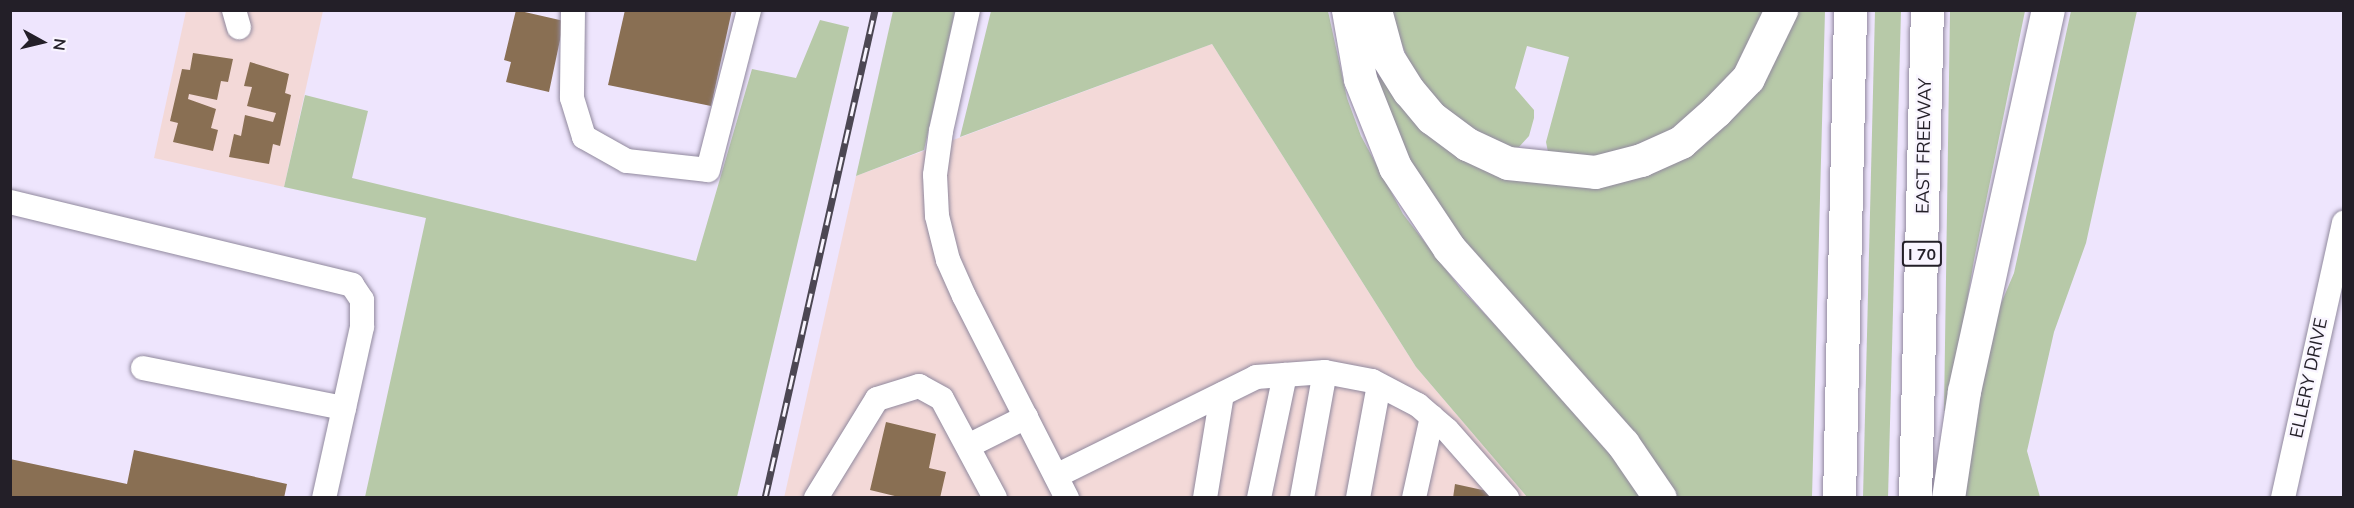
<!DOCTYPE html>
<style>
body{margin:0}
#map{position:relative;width:2354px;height:508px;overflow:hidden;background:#eee5fd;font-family:Mulish,sans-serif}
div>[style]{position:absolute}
.commercial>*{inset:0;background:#f3d9d8}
.green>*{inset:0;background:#b7c9a8}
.building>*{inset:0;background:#896f53}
.roads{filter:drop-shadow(0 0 2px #91899e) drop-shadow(0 0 2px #91899e)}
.minor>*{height:24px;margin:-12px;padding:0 12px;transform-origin:12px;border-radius:12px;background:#fff}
.highway>*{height:33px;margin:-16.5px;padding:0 16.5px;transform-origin:16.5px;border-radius:16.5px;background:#fff}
.rail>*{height:7px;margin-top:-3.5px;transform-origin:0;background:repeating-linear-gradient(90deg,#f9f5ff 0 14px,#4c4753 0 28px);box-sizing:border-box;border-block:2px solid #4c4753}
span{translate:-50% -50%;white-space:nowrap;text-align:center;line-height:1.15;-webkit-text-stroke:4.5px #f9f5ff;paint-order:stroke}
.shield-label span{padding:2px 4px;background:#f9f5ff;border:2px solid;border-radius:4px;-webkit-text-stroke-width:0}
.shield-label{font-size:16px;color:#231f28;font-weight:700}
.street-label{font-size:18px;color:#231f28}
.frame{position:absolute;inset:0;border:12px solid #231f28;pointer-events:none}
.north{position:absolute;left:12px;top:12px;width:60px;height:60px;-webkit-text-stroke:4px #f9f5ff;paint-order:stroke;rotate:98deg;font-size:16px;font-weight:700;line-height:24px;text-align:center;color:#231f28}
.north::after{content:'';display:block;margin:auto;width:21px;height:27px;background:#231f28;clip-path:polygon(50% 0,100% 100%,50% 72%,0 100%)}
</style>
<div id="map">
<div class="commercial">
<i style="clip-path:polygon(186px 11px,323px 11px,284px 187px,154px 158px)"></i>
<i style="clip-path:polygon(1212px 44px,1416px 367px,1527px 497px,784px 498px,856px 176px)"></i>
</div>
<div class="green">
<i style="clip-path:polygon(893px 11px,955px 11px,924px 150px,856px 176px)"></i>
<i style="clip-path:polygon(991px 11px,1328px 11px,1347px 98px,1361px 136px,1403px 214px,1461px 289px,1539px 371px,1646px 497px,1527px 497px,1416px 367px,1212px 44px,960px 137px)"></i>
<i style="clip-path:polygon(1366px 11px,1452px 146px,1644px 169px,1792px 11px,1825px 11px,1812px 497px,1677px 497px,1644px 452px,1474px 265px,1415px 181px,1370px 67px)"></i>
<i style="clip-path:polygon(1389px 11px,1770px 11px,1735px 75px,1668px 135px,1603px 158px,1549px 157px,1546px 142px,1569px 57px,1527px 46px,1515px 88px,1534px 110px,1534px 118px,1529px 136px,1519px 147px,1509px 149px,1447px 114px,1412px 70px)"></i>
<i style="clip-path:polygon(1875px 11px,1901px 11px,1888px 498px,1863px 497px)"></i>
<i style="clip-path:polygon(1950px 11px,2025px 11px,1974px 260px,1949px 409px,1944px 411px)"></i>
<i style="clip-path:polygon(2071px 11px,2137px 11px,2086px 243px,2054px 332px,2027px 451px,2040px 497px,1964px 498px,1979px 393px,1997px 313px,2014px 273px)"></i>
<i style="clip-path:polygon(820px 20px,849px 27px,737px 497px,365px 497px,426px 218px,284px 187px,305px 95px,368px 111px,352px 178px,696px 261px,752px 69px,796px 78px)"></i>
</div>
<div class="building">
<i style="clip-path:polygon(516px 10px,564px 21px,549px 92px,506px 82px,511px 62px,504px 60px)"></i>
<i style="clip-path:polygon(625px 10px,732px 10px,711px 106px,608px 85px)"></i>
<i style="clip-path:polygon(193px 53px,233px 59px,228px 82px,221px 81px,217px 100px,189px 94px,188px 99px,216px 109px,211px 128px,218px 130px,213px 151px,173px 142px,178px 123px,170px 121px,182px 69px,190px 70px)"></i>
<i style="clip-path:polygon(250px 62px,289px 74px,285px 93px,291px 95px,280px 146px,273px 144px,269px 164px,229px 157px,234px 134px,241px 136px,245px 115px,273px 122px,276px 113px,247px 106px,252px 87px,244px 86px)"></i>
<i style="clip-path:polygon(886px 422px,936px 434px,929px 468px,946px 472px,940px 498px,903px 498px,870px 490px)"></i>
<i style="clip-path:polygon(134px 450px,287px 484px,284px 498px,10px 498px,10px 459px,127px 484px)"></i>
<i style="clip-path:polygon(1455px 484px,1501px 494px,1500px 498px,1453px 498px)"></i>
</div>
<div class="roads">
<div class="minor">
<i style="left:234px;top:10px;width:18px;rotate:74deg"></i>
<i style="left:573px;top:10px;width:88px;rotate:90.7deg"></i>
<i style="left:572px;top:98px;width:41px;rotate:72.9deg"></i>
<i style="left:584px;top:137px;width:49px;rotate:29.2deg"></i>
<i style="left:627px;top:161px;width:81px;rotate:6.3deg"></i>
<i style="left:708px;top:170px;width:165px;rotate:-75.6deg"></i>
<i style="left:968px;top:10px;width:124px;rotate:102.6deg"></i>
<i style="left:941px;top:131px;width:44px;rotate:97.8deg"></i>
<i style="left:935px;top:175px;width:41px;rotate:87.2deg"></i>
<i style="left:937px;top:216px;width:45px;rotate:76deg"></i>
<i style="left:948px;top:260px;width:39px;rotate:66deg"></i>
<i style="left:964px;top:296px;width:227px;rotate:63deg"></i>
<i style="left:10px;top:202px;width:352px;rotate:13.6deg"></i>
<i style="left:352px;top:285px;width:18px;rotate:56deg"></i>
<i style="left:362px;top:300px;width:27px;rotate:90deg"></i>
<i style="left:362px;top:327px;width:175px;rotate:102.5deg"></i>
<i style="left:143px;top:368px;width:205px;rotate:11.3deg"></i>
<i style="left:968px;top:446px;width:65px;rotate:-26.6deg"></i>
<i style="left:1056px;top:476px;width:223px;rotate:-26.3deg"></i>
<i style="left:1256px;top:377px;width:69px;rotate:-4.1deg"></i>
<i style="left:1325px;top:372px;width:48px;rotate:10.8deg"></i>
<i style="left:1372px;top:381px;width:52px;rotate:27.6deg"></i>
<i style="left:1418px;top:405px;width:38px;rotate:41deg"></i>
<i style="left:1447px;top:430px;width:91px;rotate:48.6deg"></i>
<i style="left:816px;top:498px;width:116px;rotate:-58.4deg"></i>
<i style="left:877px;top:399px;width:44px;rotate:-17.2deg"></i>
<i style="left:919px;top:386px;width:26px;rotate:29deg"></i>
<i style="left:942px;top:399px;width:112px;rotate:61.8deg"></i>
<i style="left:1205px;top:498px;width:105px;rotate:-80.7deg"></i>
<i style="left:1259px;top:498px;width:126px;rotate:-78.1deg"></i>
<i style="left:1302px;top:498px;width:128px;rotate:-79.7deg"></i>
<i style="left:1358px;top:498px;width:115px;rotate:-79.5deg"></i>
<i style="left:1414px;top:498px;width:83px;rotate:-77.5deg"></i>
<i style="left:2283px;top:498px;width:282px;rotate:-77.5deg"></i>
</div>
<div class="highway">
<i style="left:1348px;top:10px;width:70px;rotate:80.1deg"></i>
<i style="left:1360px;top:79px;width:95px;rotate:68.3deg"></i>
<i style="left:1395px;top:167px;width:97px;rotate:56.3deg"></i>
<i style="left:1449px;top:248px;width:262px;rotate:48.4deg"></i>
<i style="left:1623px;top:444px;width:65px;rotate:55.6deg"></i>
<i style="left:1375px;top:10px;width:50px;rotate:74.8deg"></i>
<i style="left:1388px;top:58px;width:39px;rotate:58deg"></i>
<i style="left:1409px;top:91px;width:35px;rotate:50deg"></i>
<i style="left:1432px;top:118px;width:44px;rotate:36.6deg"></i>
<i style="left:1467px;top:144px;width:45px;rotate:24.9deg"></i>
<i style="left:1508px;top:163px;width:87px;rotate:5.9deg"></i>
<i style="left:1595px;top:172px;width:48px;rotate:-14.6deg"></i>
<i style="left:1641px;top:160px;width:44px;rotate:-24.2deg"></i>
<i style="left:1681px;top:142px;width:47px;rotate:-41.5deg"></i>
<i style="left:1716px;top:111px;width:46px;rotate:-45.9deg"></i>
<i style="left:1748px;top:78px;width:76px;rotate:-64.1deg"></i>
<i style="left:1839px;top:498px;width:488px;rotate:-88.7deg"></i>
<i style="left:1915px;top:498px;width:488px;rotate:-88.6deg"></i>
<i style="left:1948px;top:498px;width:108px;rotate:-81.5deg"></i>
<i style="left:1964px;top:391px;width:390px;rotate:-77.6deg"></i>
</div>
</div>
<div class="rail">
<i style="left:765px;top:498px;width:500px;rotate:-77.3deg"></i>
</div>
<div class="shield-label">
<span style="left:1922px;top:254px">I 70</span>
</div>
<div class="street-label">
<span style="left:1924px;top:146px;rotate:-89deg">EAST FREEWAY</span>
<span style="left:2309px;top:378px;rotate:-78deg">ELLERY DRIVE</span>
</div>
<div class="frame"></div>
<div class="north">N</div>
</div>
